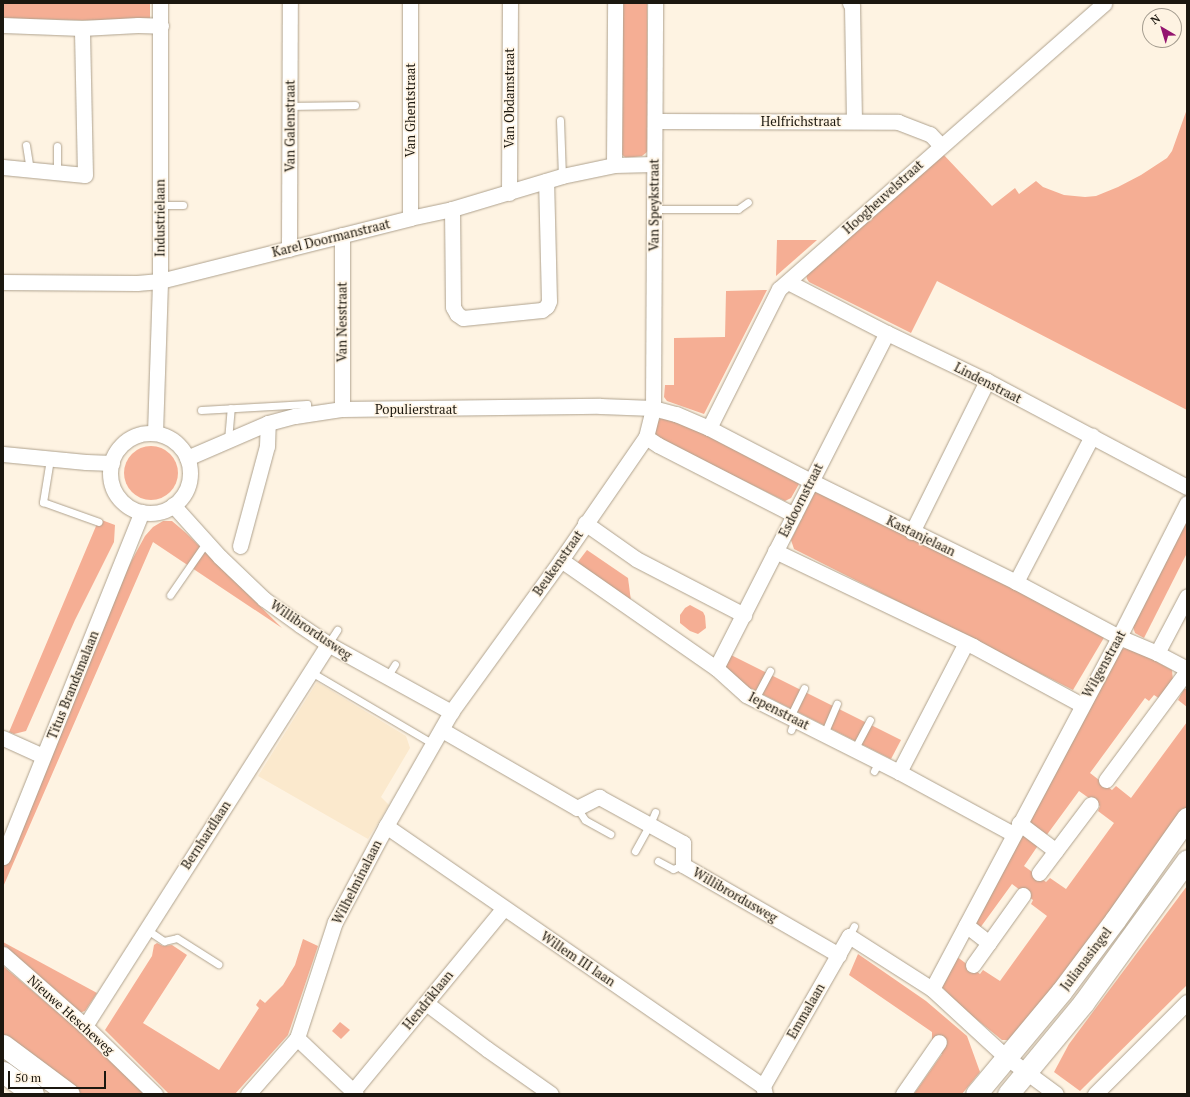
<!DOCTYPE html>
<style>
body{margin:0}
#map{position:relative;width:1190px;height:1097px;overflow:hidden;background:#fef3e2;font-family:"PT Serif",serif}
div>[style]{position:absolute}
.built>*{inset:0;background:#fbe9cd}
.green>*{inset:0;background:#f5ae94}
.round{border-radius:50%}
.roads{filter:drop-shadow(0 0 1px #afa28e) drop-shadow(0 0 1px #afa28e)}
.lane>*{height:7px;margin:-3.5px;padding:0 3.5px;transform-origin:3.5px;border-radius:3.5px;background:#fff}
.street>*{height:15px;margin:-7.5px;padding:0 7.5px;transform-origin:7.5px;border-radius:7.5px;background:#fff}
.street>.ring{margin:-7.5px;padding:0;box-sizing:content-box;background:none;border:15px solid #fff;border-radius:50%}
.secondary>*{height:21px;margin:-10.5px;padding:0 10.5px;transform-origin:10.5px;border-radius:10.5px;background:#fff}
span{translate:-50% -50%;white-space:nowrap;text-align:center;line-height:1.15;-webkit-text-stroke:3px #fef3e2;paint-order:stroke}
.street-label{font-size:13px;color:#1b170f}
.frame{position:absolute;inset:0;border:4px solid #1b170f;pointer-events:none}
.north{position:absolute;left:1142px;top:8px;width:40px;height:40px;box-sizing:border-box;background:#fef3e2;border:1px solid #a39b8e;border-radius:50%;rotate:322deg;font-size:11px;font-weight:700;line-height:16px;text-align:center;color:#1b170f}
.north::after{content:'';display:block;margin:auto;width:14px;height:18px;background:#94156f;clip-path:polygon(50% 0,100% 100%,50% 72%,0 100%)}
.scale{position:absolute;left:8px;top:1071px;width:98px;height:18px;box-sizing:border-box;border:2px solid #1b170f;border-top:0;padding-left:5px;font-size:12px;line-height:14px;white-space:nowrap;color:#1b170f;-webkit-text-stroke:3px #fef3e2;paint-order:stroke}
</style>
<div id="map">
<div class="built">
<i style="clip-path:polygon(317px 682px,406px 736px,410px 748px,381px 797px,389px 805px,368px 839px,258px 776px)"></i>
</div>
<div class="green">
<i style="clip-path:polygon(3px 3px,150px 3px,150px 21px,3px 19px)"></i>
<i style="clip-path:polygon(619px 3px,647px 3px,648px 147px,647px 152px,642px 156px,626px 158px,620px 153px,622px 140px,622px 30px)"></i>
<i style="clip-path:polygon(1187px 109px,1187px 410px,937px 281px,911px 333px,809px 282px,807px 279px,806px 273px,942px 153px,992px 206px,1015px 188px,1019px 194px,1036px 181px,1043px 187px,1064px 195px,1085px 197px,1096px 196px,1118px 187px,1141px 175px,1167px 158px,1172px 151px)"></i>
<i style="clip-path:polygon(777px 240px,817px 240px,776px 276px)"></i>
<i style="clip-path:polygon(767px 290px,704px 414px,667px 401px,664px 397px,665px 385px,674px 385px,674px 338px,725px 337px,726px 291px)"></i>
<i style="clip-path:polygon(666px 417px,679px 421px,795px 477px,799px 484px,791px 498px,785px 501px,718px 468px,663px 444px,653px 432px,656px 423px,660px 419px)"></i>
<i class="round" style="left:124px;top:446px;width:54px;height:54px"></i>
<i style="clip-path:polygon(822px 491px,1097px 630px,1105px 636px,1073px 690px,794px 549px,791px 540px,815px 492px)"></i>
<i style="clip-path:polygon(1187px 516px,1187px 553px,1144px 638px,1135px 633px,1132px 624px)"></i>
<i style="clip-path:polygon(99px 519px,115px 525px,114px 542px,75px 620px,26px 731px,14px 734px,9px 732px)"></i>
<i style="clip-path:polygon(163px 521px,172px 521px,186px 533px,282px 628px,153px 542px,3px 887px,3px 840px,94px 630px,145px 536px,153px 527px)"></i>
<i style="clip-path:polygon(587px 550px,628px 578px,631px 601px,577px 563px)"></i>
<i style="clip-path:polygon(690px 605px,703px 612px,705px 616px,706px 628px,698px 634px,690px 631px,680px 623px,680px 615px,685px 608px)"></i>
<i style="clip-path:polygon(1125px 648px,1131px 648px,1172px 670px,1173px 681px,1160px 699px,1154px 695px,1149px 701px,1145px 698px,1090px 773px,1112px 790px,1116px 786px,1131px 798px,1187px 722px,1187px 809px,1092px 941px,1009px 1040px,1002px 1040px,960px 1006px,942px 987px,942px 981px,956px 956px,980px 974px,983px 970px,1000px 981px,1047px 916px,1031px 904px,1033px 900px,1012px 884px,980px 928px,973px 923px,1023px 829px,1039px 844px,1024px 866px,1046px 882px,1050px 878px,1066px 889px,1114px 823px,1098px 811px,1100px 806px,1079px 791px,1046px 836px,1027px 821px,1120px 650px)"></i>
<i style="clip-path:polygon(729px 654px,901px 740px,891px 759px,738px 682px,723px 666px)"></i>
<i style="clip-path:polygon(1184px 689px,1187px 689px,1187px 707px,1178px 700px)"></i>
<i style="clip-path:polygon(1187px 886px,1187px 985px,1080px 1091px,1054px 1072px,1069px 1044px)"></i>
<i style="clip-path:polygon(303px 939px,318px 946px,288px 1035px,235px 1094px,169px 1094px,105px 1030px,152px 956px,154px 945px,157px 943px,163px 946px,172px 945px,187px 955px,143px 1023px,219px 1070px,259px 1008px,256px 1005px,260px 999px,265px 1003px,283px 985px,295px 965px)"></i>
<i style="clip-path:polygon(3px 942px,97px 993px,85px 1011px,79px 1013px,3px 949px)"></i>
<i style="clip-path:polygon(858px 954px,926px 1001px,967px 1036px,980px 1072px,962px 1094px,914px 1094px,942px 1054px,932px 1047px,932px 1032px,849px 975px)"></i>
<i style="clip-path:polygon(3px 966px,82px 1033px,145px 1094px,77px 1094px,3px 1039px)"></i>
<i style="clip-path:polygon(340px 1022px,350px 1030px,341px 1039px,332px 1031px)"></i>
</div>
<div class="roads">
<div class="lane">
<i style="left:290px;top:106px;width:65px;rotate:-0.9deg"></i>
<i style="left:560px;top:120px;width:56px;rotate:88deg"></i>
<i style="left:26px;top:145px;width:24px;rotate:81deg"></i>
<i style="left:57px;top:172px;width:26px;rotate:-90deg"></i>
<i style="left:160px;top:205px;width:23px"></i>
<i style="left:654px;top:209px;width:84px"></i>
<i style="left:738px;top:209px;width:12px;rotate:-35deg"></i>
<i style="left:201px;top:410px;width:106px;rotate:-3.2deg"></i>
<i style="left:307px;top:404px;width:10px;rotate:84deg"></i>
<i style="left:228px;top:440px;width:32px;rotate:-85deg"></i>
<i style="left:50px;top:459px;width:44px;rotate:99.2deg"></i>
<i style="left:43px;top:502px;width:59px;rotate:19.7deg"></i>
<i style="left:170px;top:595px;width:63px;rotate:-55.3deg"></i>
<i style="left:328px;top:644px;width:17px;rotate:-57deg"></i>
<i style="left:311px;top:672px;width:142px;rotate:30.5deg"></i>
<i style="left:387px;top:677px;width:15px;rotate:-58deg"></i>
<i style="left:755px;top:699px;width:32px;rotate:-62deg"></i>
<i style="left:790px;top:717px;width:32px;rotate:-64deg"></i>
<i style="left:791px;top:730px;width:11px;rotate:-68deg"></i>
<i style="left:824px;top:734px;width:33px;rotate:-67deg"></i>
<i style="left:854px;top:750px;width:34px;rotate:-62deg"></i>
<i style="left:874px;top:771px;width:10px;rotate:-61deg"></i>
<i style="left:577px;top:808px;width:14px;rotate:56deg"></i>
<i style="left:585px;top:820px;width:29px;rotate:29deg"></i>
<i style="left:635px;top:851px;width:31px;rotate:-61deg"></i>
<i style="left:650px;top:824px;width:13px;rotate:-67deg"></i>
<i style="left:658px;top:861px;width:17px;rotate:28deg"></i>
<i style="left:673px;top:869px;width:11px;rotate:-22deg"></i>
<i style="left:146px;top:929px;width:22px;rotate:34deg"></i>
<i style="left:164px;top:941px;width:13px;rotate:-13deg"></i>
<i style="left:177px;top:938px;width:49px;rotate:32.4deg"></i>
<i style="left:849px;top:936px;width:11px;rotate:-63deg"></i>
</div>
<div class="street">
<i style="left:850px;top:3px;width:4px;rotate:56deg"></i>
<i style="left:852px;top:6px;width:115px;rotate:89deg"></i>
<i style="left:3px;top:25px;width:79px;rotate:2.2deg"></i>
<i style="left:82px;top:28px;width:56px;rotate:-3.1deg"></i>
<i style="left:138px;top:25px;width:23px;rotate:2deg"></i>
<i style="left:655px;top:121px;width:243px;rotate:0.2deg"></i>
<i style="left:898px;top:122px;width:34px;rotate:21deg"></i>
<i style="left:930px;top:134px;width:16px;rotate:47deg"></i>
<i style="left:614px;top:165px;width:162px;rotate:-89.6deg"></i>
<i style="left:3px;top:167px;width:82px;rotate:5.6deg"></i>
<i style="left:85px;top:175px;width:147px;rotate:-91.2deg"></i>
<i style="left:509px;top:193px;width:190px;rotate:-89.7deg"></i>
<i style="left:452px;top:209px;width:98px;rotate:89.4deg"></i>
<i style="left:453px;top:307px;width:8px;rotate:60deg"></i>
<i style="left:457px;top:314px;width:7px;rotate:34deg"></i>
<i style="left:463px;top:318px;width:79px;rotate:-5.8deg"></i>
<i style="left:542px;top:310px;width:6px;rotate:-39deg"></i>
<i style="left:547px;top:306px;width:5px;rotate:-68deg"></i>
<i style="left:549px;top:301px;width:120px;rotate:-91.4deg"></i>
<i style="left:410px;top:218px;width:215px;rotate:-90deg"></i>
<i style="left:289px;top:249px;width:246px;rotate:-89.8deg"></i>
<i style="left:3px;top:282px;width:134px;rotate:0.4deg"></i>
<i style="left:137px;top:283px;width:23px;rotate:-5deg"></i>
<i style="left:160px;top:281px;width:258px;rotate:-14.1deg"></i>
<i style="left:410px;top:218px;width:43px;rotate:-12.1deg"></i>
<i style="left:452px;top:209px;width:115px;rotate:-16.7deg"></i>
<i style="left:562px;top:176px;width:53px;rotate:-11.9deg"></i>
<i style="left:614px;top:165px;width:40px;rotate:-1.4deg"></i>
<i style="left:788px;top:282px;width:111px;rotate:27.3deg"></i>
<i style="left:887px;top:333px;width:111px;rotate:25.6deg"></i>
<i style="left:987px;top:381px;width:226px;rotate:27.9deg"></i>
<i style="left:342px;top:409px;width:174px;rotate:-90deg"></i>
<i style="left:709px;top:428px;width:156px;rotate:-63.3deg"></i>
<i style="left:779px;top:289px;width:433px;rotate:-41.3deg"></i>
<i style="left:155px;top:433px;width:152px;rotate:-88.1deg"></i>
<i style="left:160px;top:281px;width:278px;rotate:-90deg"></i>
<i class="ring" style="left:110px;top:433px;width:65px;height:65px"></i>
<i style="left:646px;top:437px;width:14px;rotate:34deg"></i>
<i style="left:658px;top:445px;width:153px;rotate:27.2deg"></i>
<i style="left:3px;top:454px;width:83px;rotate:5.5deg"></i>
<i style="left:86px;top:462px;width:26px;rotate:2deg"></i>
<i style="left:187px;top:458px;width:88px;rotate:-23.4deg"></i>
<i style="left:268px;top:423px;width:28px;rotate:-15deg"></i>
<i style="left:295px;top:416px;width:48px;rotate:-8.5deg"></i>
<i style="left:342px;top:409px;width:258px;rotate:-0.7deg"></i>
<i style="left:600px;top:406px;width:53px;rotate:2.2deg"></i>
<i style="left:653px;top:408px;width:24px;rotate:15deg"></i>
<i style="left:676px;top:414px;width:36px;rotate:23deg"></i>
<i style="left:709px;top:428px;width:115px;rotate:27.5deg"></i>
<i style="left:811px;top:481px;width:229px;rotate:26.2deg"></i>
<i style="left:1016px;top:582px;width:117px;rotate:28.1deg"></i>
<i style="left:1119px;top:637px;width:41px;rotate:22.8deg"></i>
<i style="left:1157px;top:653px;width:34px;rotate:28deg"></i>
<i style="left:173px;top:505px;width:70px;rotate:47.9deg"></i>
<i style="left:220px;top:557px;width:61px;rotate:43.7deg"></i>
<i style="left:264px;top:599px;width:44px;rotate:35.8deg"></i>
<i style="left:300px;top:625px;width:34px;rotate:34deg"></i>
<i style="left:328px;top:644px;width:141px;rotate:28.9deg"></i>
<i style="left:585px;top:523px;width:62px;rotate:35.2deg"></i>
<i style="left:636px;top:559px;width:122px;rotate:27.4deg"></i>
<i style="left:912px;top:532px;width:169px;rotate:-63.6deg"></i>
<i style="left:240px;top:546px;width:104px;rotate:-74.9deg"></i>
<i style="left:267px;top:446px;width:23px;rotate:-88deg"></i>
<i style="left:775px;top:551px;width:220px;rotate:25.6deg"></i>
<i style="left:973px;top:646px;width:124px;rotate:28.4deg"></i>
<i style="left:561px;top:560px;width:189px;rotate:34.9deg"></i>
<i style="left:716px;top:668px;width:40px;rotate:42deg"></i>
<i style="left:746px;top:695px;width:171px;rotate:26.7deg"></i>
<i style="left:899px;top:772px;width:130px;rotate:28.5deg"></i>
<i style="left:1016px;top:582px;width:165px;rotate:-62.5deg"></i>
<i style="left:1157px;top:653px;width:64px;rotate:-62.2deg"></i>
<i style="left:716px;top:668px;width:376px;rotate:-63deg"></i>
<i style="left:442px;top:730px;width:156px;rotate:30deg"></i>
<i style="left:577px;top:808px;width:25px;rotate:-27deg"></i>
<i style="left:599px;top:797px;width:96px;rotate:28.7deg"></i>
<i style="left:683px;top:843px;width:22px;rotate:90deg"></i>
<i style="left:683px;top:865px;width:180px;rotate:30deg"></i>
<i style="left:3px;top:738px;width:44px;rotate:24.2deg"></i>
<i style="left:899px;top:772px;width:145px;rotate:-62.6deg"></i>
<i style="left:1106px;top:780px;width:136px;rotate:-53.4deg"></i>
<i style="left:1019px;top:823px;width:46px;rotate:37.1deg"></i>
<i style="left:386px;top:826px;width:458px;rotate:34.6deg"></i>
<i style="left:763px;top:1086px;width:8px;rotate:76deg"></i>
<i style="left:3px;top:857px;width:372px;rotate:-68.1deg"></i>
<i style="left:1039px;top:873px;width:86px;rotate:-53deg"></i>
<i style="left:966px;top:925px;width:29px;rotate:38deg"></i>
<i style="left:3px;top:954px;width:109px;rotate:41.3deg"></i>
<i style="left:85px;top:1026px;width:98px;rotate:44.2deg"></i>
<i style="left:973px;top:965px;width:86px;rotate:-54.5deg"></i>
<i style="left:932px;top:989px;width:399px;rotate:-62deg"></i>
<i style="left:1119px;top:637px;width:150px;rotate:-63.1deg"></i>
<i style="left:426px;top:1003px;width:76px;rotate:37deg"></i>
<i style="left:487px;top:1049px;width:78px;rotate:35.1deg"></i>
<i style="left:85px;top:1026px;width:453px;rotate:-57.5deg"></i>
<i style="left:297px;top:1038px;width:81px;rotate:43.5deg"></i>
<i style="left:763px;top:1086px;width:173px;rotate:-60.2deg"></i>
<i style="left:849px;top:936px;width:98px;rotate:32.6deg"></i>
<i style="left:932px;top:989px;width:100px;rotate:42.6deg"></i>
<i style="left:1006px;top:1057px;width:62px;rotate:36.5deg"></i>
<i style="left:353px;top:1091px;width:237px;rotate:-50.5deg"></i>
<i style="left:248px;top:1094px;width:74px;rotate:-48.8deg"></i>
<i style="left:297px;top:1038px;width:122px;rotate:-71.9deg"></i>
<i style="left:335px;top:922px;width:109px;rotate:-62deg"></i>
<i style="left:386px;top:826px;width:131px;rotate:-60.3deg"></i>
<i style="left:451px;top:712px;width:188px;rotate:-54.1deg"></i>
<i style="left:561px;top:560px;width:150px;rotate:-55.4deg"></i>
<i style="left:646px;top:437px;width:30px;rotate:-76deg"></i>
<i style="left:653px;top:408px;width:405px;rotate:-89.7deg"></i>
<i style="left:903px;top:1094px;width:63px;rotate:-55.3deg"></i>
<i style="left:1095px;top:1094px;width:130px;rotate:-45deg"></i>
</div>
<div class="secondary">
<i style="left:3px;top:1045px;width:82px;rotate:36.6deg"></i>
<i style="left:3px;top:1072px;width:37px;rotate:36deg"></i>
<i style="left:976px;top:1094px;width:133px;rotate:-50.2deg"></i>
<i style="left:1061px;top:992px;width:90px;rotate:-53.1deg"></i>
<i style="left:1115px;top:920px;width:125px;rotate:-54.8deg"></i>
<i style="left:1008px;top:1094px;width:119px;rotate:-50.4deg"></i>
<i style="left:1084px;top:1002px;width:175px;rotate:-54deg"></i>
</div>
</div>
<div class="street-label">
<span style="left:509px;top:98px;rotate:-90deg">Van Obdamstraat</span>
<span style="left:410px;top:110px;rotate:-90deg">Van Ghentstraat</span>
<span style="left:801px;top:121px">Helfrichstraat</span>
<span style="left:290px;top:126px;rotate:-90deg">Van Galenstraat</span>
<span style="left:883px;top:197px;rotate:-42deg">Hoogheuvelstraat</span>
<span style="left:654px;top:205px;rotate:-90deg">Van Speykstraat</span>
<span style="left:160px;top:218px;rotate:-90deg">Industrielaan</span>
<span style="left:331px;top:238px;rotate:-14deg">Karel Doormanstraat</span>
<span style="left:342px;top:322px;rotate:-90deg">Van Nesstraat</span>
<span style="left:988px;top:383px;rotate:27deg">Lindenstraat</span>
<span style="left:416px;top:409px">Populierstraat</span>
<span style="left:801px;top:500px;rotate:-63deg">Esdoornstraat</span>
<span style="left:921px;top:536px;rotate:26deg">Kastanjelaan</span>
<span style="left:558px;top:563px;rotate:-55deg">Beukenstraat</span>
<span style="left:311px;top:630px;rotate:34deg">Willibrordusweg</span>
<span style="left:1104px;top:664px;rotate:-61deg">Wilgenstraat</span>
<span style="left:73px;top:685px;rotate:-68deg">Titus Brandsmalaan</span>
<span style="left:779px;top:711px;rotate:27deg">Iepenstraat</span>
<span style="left:206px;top:835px;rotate:-57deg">Bernhardlaan</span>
<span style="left:357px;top:882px;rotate:-63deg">Wilhelminalaan</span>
<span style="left:735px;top:895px;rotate:30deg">Willibrordusweg</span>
<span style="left:578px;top:959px;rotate:34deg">Willem III laan</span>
<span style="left:1086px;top:959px;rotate:-53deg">Julianasingel</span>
<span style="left:428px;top:1000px;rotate:-51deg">Hendriklaan</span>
<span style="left:806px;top:1011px;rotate:-60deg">Emmalaan</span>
<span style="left:71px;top:1015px;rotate:42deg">Nieuwe Hescheweg</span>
</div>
<div class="frame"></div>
<div class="north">N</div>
<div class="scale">50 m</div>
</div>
